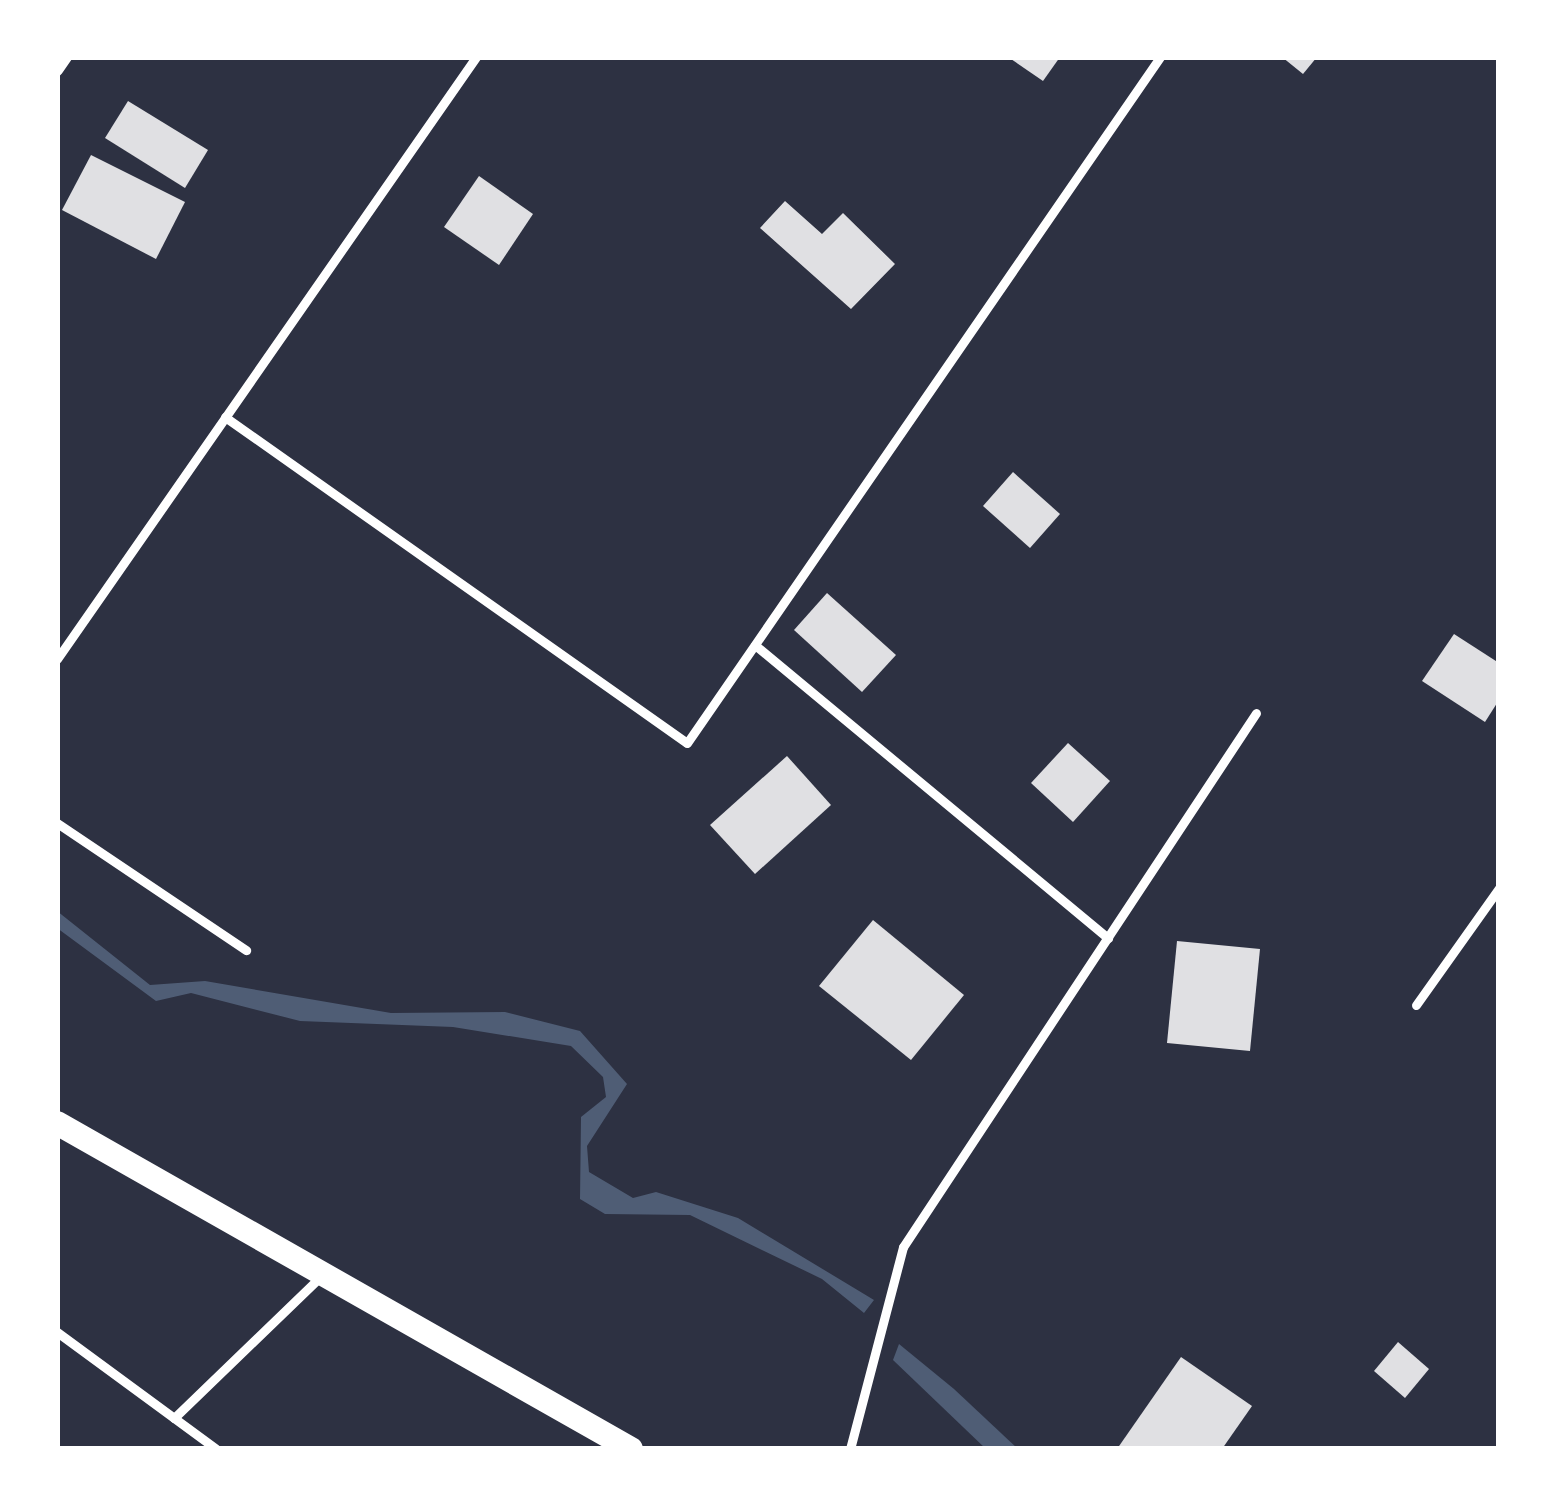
<!DOCTYPE html>
<style>
body{margin:0}
#map{position:relative;width:1556px;height:1506px;overflow:hidden;background:#2d3142;font-family:Arial,sans-serif}
div>[style]{position:absolute}
.water>*{inset:0;background:#4f5d75}
.building>*{inset:0;background:#e0e0e3}
.service>*{height:9px;margin:-4.5px;padding:0 4.5px;transform-origin:4.5px;border-radius:4.5px;background:#fff}
.minor>*{height:12px;margin:-6px;padding:0 6px;transform-origin:6px;border-radius:6px;background:#fff}
.secondary>*{height:24px;margin:-12px;padding:0 12px;transform-origin:12px;border-radius:12px;background:#fff}
span{translate:-50% -50%;white-space:nowrap;text-align:center;line-height:1.15;-webkit-text-stroke:9px #fff;paint-order:stroke}
.frame{position:absolute;inset:0;border:60px solid #fff;pointer-events:none}
</style>
<div id="map">
<div class="water">
<i style="clip-path:polygon(57px 911px,150px 985px,205px 981px,391px 1013px,505px 1012px,580px 1031px,627px 1084px,587px 1146px,589px 1172px,633px 1198px,656px 1192px,738px 1218px,874px 1300px,864px 1313px,822px 1279px,690px 1215px,605px 1214px,580px 1199px,581px 1117px,606px 1097px,603px 1077px,571px 1046px,453px 1027px,300px 1021px,191px 993px,156px 1001px,57px 928px)"></i>
<i style="clip-path:polygon(899px 1344px,954px 1389px,1018px 1449px,986px 1449px,893px 1360px)"></i>
</div>
<div class="building">
<i style="clip-path:polygon(1008px 57px,1060px 57px,1043px 81px)"></i>
<i style="clip-path:polygon(1282px 57px,1317px 57px,1303px 74px)"></i>
<i style="clip-path:polygon(128px 101px,208px 150px,185px 188px,105px 138px)"></i>
<i style="clip-path:polygon(91px 155px,185px 202px,156px 259px,62px 210px)"></i>
<i style="clip-path:polygon(479px 176px,533px 214px,499px 265px,444px 227px)"></i>
<i style="clip-path:polygon(785px 201px,822px 234px,843px 213px,895px 264px,851px 309px,760px 228px)"></i>
<i style="clip-path:polygon(1013px 472px,1060px 514px,1030px 548px,983px 506px)"></i>
<i style="clip-path:polygon(827px 593px,896px 655px,862px 692px,794px 630px)"></i>
<i style="clip-path:polygon(1454px 634px,1499px 663px,1499px 700px,1485px 722px,1422px 681px)"></i>
<i style="clip-path:polygon(1068px 743px,1110px 781px,1073px 822px,1031px 783px)"></i>
<i style="clip-path:polygon(787px 756px,831px 805px,755px 874px,710px 825px)"></i>
<i style="clip-path:polygon(873px 920px,964px 995px,911px 1060px,819px 986px)"></i>
<i style="clip-path:polygon(1177px 941px,1260px 949px,1250px 1051px,1167px 1043px)"></i>
<i style="clip-path:polygon(1398px 1342px,1429px 1369px,1405px 1398px,1374px 1371px)"></i>
<i style="clip-path:polygon(1181px 1357px,1252px 1406px,1222px 1449px,1117px 1449px)"></i>
</div>
<div class="service">
<i style="left:225px;top:417px;width:565px;rotate:35.21deg"></i>
<i style="left:687px;top:743px;width:833px;rotate:-55.41deg"></i>
<i style="left:755px;top:645px;width:459px;rotate:39.7deg"></i>
<i style="left:57px;top:659px;width:733px;rotate:-55.16deg"></i>
<i style="left:57px;top:823px;width:228px;rotate:33.9deg"></i>
<i style="left:1416px;top:1005px;width:143px;rotate:-54.6deg"></i>
<i style="left:57px;top:1332px;width:197px;rotate:36.3deg"></i>
<i style="left:174px;top:1418px;width:207px;rotate:-44deg"></i>
<i style="left:850px;top:1449px;width:209px;rotate:-75.3deg"></i>
<i style="left:903px;top:1247px;width:640px;rotate:-56.53deg"></i>
</div>
<div class="minor">
<i style="left:57px;top:70px;width:16px;rotate:-55deg"></i>
</div>
<div class="secondary">
<i style="left:57px;top:1123px;width:660px;rotate:29.59deg"></i>
</div>
<div class="frame"></div>
</div>
